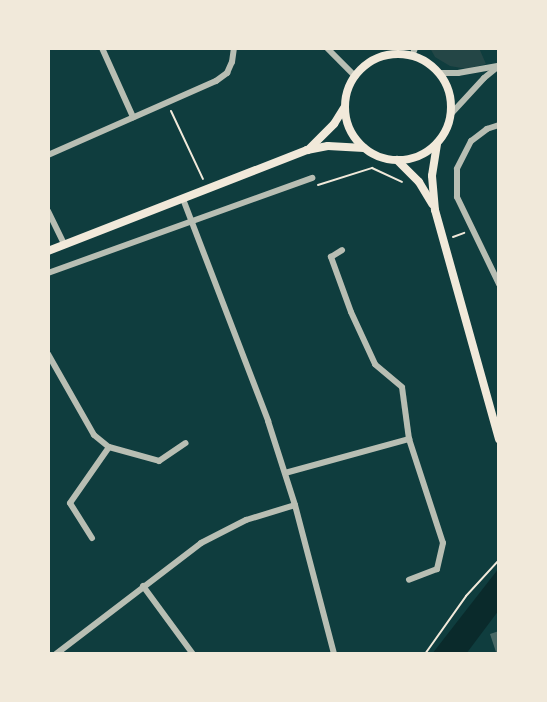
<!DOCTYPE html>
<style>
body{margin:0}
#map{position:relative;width:547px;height:702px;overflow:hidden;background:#0f3d3e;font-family:"Public Sans",sans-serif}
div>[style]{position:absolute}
.green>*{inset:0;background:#244646}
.water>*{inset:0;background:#0a2a2b}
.building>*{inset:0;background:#486865}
.path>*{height:2px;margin:-1px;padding:0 1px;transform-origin:1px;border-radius:1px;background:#f1e9da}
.minor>*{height:6px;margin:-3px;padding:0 3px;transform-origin:3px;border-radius:3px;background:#b8beb3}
.secondary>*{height:8px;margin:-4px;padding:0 4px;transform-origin:4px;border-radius:4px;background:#f1e9da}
.secondary>.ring{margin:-4px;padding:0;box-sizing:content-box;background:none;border:8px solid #f1e9da;border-radius:50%}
span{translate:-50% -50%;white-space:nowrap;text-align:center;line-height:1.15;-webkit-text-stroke:4.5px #f1e9da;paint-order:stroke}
.frame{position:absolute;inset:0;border:50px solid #f1e9da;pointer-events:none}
</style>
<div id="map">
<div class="green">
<i style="clip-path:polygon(430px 48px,479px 48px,486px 64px,467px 69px,450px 66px,435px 57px)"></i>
</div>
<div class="water">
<i style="clip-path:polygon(499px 568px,499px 610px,466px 654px,432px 654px)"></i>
</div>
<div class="building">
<i style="clip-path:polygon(499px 631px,499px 651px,496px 652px,490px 634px)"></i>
</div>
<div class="path">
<i style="left:171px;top:111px;width:75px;rotate:64.8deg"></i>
<i style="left:318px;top:185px;width:57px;rotate:-17.5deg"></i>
<i style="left:372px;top:168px;width:33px;rotate:25deg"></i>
<i style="left:453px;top:237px;width:12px;rotate:-20deg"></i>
<i style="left:425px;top:654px;width:71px;rotate:-54.7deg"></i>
<i style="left:466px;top:596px;width:49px;rotate:-47.5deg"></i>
</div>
<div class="minor">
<i style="left:102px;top:48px;width:76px;rotate:65.8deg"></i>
<i style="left:327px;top:48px;width:40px;rotate:45deg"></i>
<i style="left:412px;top:56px;width:9px;rotate:-69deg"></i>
<i style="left:438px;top:73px;width:20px"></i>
<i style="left:458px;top:73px;width:40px;rotate:-10deg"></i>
<i style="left:450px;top:115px;width:50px;rotate:-47.4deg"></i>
<i style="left:484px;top:78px;width:19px;rotate:-39deg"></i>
<i style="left:499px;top:125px;width:13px;rotate:162deg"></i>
<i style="left:487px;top:129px;width:20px;rotate:143deg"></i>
<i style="left:471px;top:141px;width:31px;rotate:117deg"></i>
<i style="left:457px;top:169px;width:28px;rotate:90deg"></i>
<i style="left:457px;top:197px;width:97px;rotate:64.2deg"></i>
<i style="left:48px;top:155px;width:184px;rotate:-23.8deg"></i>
<i style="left:216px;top:81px;width:14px;rotate:-36deg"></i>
<i style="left:227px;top:73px;width:12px;rotate:-66deg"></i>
<i style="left:232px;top:62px;width:14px;rotate:-82deg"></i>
<i style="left:183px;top:199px;width:238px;rotate:69deg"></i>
<i style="left:268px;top:421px;width:88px;rotate:72.2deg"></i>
<i style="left:295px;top:505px;width:154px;rotate:75.3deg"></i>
<i style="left:48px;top:211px;width:37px;rotate:64deg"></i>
<i style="left:48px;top:273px;width:281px;rotate:-19.8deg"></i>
<i style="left:48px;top:354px;width:93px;rotate:60.4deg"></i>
<i style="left:94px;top:435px;width:19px;rotate:39deg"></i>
<i style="left:109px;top:447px;width:52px;rotate:15.6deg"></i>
<i style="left:159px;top:461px;width:32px;rotate:-34deg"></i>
<i style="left:409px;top:439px;width:109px;rotate:71.9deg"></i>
<i style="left:443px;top:543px;width:27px;rotate:103deg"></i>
<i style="left:437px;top:569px;width:30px;rotate:159deg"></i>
<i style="left:285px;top:473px;width:129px;rotate:-15.3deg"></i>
<i style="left:409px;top:439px;width:52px;rotate:-97.7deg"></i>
<i style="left:402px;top:387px;width:35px;rotate:-140deg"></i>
<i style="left:375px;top:364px;width:57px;rotate:-114.8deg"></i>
<i style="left:351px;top:312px;width:59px;rotate:-110deg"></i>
<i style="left:331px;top:257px;width:13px;rotate:-32deg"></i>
<i style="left:92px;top:538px;width:41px;rotate:-122.2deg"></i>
<i style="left:70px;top:503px;width:68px;rotate:-55.1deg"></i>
<i style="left:143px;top:586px;width:84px;rotate:53.7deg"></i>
<i style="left:56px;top:654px;width:183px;rotate:-37.4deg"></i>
<i style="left:201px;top:543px;width:51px;rotate:-27.1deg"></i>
<i style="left:246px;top:520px;width:51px;rotate:-17deg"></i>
</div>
<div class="secondary">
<i class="ring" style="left:345px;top:54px;width:98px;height:98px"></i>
<i style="left:437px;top:144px;width:32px;rotate:99deg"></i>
<i style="left:432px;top:176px;width:34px;rotate:85deg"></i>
<i style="left:435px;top:210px;width:238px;rotate:74.4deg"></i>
<i style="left:308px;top:150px;width:37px;rotate:-45deg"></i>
<i style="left:334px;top:124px;width:19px;rotate:-58deg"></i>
<i style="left:397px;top:160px;width:31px;rotate:45deg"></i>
<i style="left:419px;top:182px;width:26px;rotate:59deg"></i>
<i style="left:48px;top:251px;width:278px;rotate:-21.3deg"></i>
<i style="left:307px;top:150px;width:21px;rotate:-11deg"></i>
<i style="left:328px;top:146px;width:36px;rotate:3deg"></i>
</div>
<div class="frame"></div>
</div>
